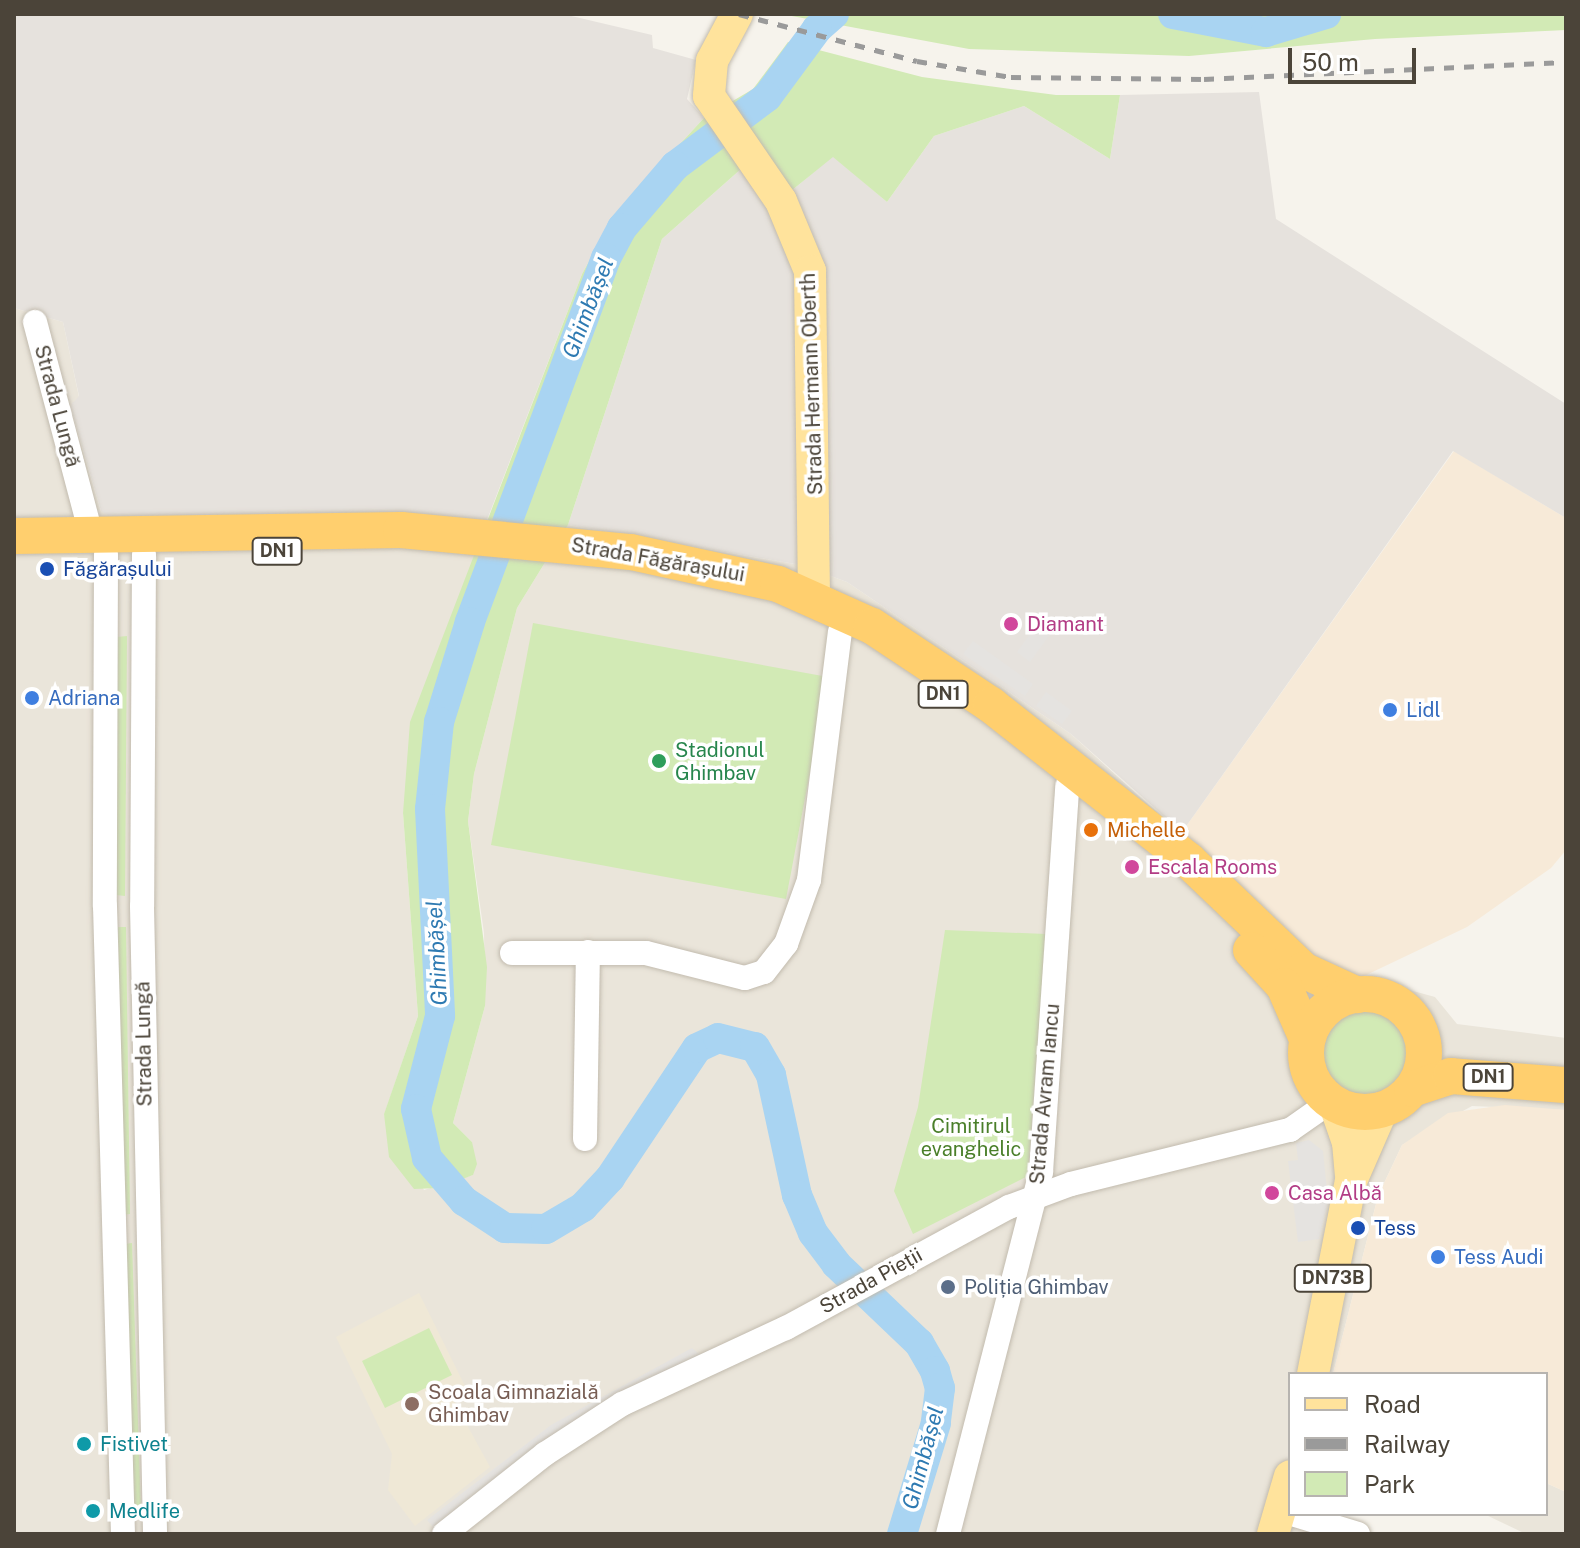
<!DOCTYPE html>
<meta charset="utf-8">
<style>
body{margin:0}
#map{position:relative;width:1580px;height:1548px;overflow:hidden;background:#f6f3ec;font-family:"Public Sans",sans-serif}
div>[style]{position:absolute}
.residential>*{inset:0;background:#eae5da}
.commercial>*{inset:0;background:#f7ead8}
.industrial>*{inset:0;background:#e6e2dd}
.education>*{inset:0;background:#efe8d6}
.green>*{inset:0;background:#d2eab5}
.round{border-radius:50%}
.parking>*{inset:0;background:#e5e3e0}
.river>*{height:30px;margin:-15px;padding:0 15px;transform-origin:15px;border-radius:15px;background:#a9d4f2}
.roads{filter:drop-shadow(0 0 2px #c2bbae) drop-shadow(0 0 2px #c2bbae)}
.minor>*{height:24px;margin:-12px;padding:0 12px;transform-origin:12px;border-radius:12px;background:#fff}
.major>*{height:32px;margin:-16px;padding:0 16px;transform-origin:16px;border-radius:16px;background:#ffe39c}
.highway>*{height:36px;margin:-18px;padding:0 18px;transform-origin:18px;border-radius:18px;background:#ffcf6e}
.highway>.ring{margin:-18px;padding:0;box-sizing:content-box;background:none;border:36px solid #ffcf6e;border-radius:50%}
.rail>*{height:5px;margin-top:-2.5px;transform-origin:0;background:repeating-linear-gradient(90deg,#9a9a9a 0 10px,transparent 0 20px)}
.dots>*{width:22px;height:22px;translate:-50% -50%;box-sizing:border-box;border:4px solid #fff;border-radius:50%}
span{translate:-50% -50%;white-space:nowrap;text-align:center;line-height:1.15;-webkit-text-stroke:7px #fff;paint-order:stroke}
.shield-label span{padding:2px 6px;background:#fff;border:2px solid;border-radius:6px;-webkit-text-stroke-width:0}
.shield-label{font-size:18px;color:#4b4439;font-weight:700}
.street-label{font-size:20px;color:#4b4439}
.transit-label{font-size:20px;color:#164399}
.left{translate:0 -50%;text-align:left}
.hotel-label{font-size:20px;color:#b23c85}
.shop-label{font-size:20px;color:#366cbe}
.leisure-label{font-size:20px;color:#27864d}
.food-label{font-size:20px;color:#c56008}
.park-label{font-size:20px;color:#4a7f2a}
.service-label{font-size:20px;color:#4e5e75}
.education-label{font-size:20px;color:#785e54}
.culture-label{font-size:20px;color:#0d838f}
.water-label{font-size:22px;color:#2e7ab2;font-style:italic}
.frame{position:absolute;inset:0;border:16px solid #4b4439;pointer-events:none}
.legend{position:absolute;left:1288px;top:1372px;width:260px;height:144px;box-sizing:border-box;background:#fff;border:2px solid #b7b4b0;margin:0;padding:10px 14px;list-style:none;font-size:24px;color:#4b4439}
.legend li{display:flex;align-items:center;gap:16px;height:40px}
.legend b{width:40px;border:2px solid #b7b4b0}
.scale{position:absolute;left:1288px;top:48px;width:128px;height:36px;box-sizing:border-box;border:4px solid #4b4439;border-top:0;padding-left:10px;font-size:24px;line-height:28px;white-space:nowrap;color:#4b4439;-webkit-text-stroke:6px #fff;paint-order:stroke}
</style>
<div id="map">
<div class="residential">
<i style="clip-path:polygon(14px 308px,63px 322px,79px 397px,70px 407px,101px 511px,487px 520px,403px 813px,418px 1016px,384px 1115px,424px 1190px,473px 1175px,472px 1142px,453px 1123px,485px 1006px,484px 933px,468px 821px,474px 774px,517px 608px,568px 525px,801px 565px,847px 582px,1071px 734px,1326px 967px,1435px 997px,1457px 1024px,1566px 1038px,1566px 1110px,1472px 1106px,1402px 1145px,1378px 1196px,1333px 1374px,1290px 1374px,1290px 1514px,1342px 1534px,14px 1534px)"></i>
<i style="clip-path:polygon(1546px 1483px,1566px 1492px,1566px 1534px,1526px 1534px,1484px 1514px,1546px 1514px)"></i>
</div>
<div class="commercial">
<i style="clip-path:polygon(1454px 451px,1566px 518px,1566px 850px,1551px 868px,1467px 927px,1362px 977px,1326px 967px,1182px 832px)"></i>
<i style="clip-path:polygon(1505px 1105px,1566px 1110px,1566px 1492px,1546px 1483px,1546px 1374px,1333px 1374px,1378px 1196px,1402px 1145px,1448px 1113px)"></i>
</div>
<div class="industrial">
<i style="clip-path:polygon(14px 14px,563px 14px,652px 35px,653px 48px,696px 60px,687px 99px,704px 118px,615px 214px,582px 274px,487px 520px,115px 519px,101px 511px,70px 406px,79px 396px,63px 322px,14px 308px)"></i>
<i style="clip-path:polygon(1259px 92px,1276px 219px,1566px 404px,1566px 518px,1453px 451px,1182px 832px,1071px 734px,847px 582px,801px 565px,568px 525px,662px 239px,741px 169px,771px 208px,833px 156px,887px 202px,934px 136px,1024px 106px,1110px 159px,1120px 95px)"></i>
</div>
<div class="education">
<i style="clip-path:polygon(419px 1293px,465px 1386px,450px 1394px,490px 1467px,415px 1526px,388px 1490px,392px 1454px,336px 1337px)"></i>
</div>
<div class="green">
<i style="clip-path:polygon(781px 14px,1566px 14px,1566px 30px,1375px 39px,1189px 56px,969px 49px)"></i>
<i style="clip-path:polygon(788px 42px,922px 77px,1056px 95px,1120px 95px,1110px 159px,1024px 106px,934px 136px,887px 202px,833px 157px,770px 208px,741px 169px,662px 239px,568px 525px,517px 608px,474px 774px,468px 821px,487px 967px,485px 1006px,453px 1123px,472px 1142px,477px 1164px,473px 1175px,439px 1188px,414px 1189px,389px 1157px,384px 1114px,418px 1016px,403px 813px,410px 722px,582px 274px,615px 214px,704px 118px,753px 89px)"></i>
<i style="clip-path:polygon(533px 623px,828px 677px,786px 899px,491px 845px)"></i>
<i style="clip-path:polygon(127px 636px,125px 896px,116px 895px,117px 637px)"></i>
<i style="clip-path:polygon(118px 927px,126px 927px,130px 1214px,122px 1215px)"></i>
<i style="clip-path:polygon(945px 930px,1046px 934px,1028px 1176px,913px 1234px,894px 1191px,918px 1107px)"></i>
<i class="round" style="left:1318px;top:1006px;width:94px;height:94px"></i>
<i style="clip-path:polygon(132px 1243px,141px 1510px,131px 1510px,124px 1244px)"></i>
<i style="clip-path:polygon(429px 1328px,452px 1375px,385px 1408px,362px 1361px)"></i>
</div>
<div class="parking">
<i style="clip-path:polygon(1045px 613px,1059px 622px,1030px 662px,1017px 652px)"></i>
<i style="clip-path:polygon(973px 641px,1033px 684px,1025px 696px,963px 654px)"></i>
<i style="clip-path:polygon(1046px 692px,1072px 711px,1062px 724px,1036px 706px)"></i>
<i style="clip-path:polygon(1309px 1140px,1323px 1151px,1328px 1201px,1319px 1239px,1298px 1242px,1288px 1161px,1298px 1160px,1296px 1143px)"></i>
<i style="clip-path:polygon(692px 1348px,706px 1360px,438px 1533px,427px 1520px,551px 1425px)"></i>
</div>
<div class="river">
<i style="left:834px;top:14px;width:23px;rotate:139deg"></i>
<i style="left:817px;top:29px;width:84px;rotate:126.3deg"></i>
<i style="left:767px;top:97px;width:115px;rotate:143.1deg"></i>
<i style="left:675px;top:166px;width:82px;rotate:130.5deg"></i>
<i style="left:622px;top:228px;width:34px;rotate:118deg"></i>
<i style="left:606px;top:258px;width:389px;rotate:110.5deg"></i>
<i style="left:470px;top:622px;width:105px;rotate:107.2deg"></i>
<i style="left:439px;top:722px;width:87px;rotate:95.9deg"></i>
<i style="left:430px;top:809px;width:207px;rotate:87.2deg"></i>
<i style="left:440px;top:1016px;width:96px;rotate:104.5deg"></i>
<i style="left:416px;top:1109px;width:50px;rotate:77.3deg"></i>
<i style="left:427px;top:1158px;width:57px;rotate:49.3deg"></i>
<i style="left:464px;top:1201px;width:49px;rotate:33.4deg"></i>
<i style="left:505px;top:1228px;width:41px;rotate:1.4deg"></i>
<i style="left:546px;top:1229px;width:43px;rotate:-30.7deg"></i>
<i style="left:583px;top:1207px;width:40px;rotate:-47deg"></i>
<i style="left:610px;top:1178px;width:156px;rotate:-56.2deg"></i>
<i style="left:697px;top:1048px;width:23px;rotate:-25deg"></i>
<i style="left:718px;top:1038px;width:38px;rotate:14deg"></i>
<i style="left:755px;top:1047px;width:32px;rotate:60deg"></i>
<i style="left:771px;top:1075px;width:123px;rotate:77.8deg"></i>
<i style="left:797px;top:1195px;width:41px;rotate:67.2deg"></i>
<i style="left:813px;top:1233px;width:39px;rotate:53deg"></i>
<i style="left:836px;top:1264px;width:115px;rotate:43.6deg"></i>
<i style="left:919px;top:1343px;width:32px;rotate:60deg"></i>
<i style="left:935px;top:1371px;width:18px;rotate:74deg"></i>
<i style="left:940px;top:1388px;width:35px;rotate:97deg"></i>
<i style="left:936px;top:1423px;width:116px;rotate:107deg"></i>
<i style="left:1173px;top:14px;width:95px;rotate:11deg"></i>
<i style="left:1266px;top:32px;width:63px;rotate:-16.7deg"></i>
</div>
<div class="roads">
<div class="minor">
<i style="left:35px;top:322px;width:222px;rotate:75.2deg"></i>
<i style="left:106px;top:555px;width:351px;rotate:90.2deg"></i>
<i style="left:105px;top:906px;width:628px;rotate:88.36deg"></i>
<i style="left:144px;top:555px;width:351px;rotate:90.3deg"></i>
<i style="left:142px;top:906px;width:628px;rotate:88.81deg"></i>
<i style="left:512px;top:953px;width:134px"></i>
<i style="left:646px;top:953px;width:102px;rotate:14.2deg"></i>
<i style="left:745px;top:978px;width:20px;rotate:-18deg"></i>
<i style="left:764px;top:972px;width:36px;rotate:-52deg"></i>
<i style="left:786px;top:944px;width:68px;rotate:-70.2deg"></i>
<i style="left:809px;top:880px;width:250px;rotate:-82.9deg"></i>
<i style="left:585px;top:1139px;width:187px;rotate:-89.1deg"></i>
<i style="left:1292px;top:1514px;width:69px;rotate:16.9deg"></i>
<i style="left:444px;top:1534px;width:129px;rotate:-38.4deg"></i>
<i style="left:545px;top:1454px;width:92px;rotate:-33deg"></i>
<i style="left:622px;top:1404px;width:181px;rotate:-24.9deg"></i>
<i style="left:786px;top:1328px;width:254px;rotate:-28.5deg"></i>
<i style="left:1009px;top:1207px;width:66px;rotate:-20.4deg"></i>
<i style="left:1071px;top:1184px;width:226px;rotate:-13.9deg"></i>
<i style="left:1290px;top:1130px;width:49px;rotate:-35deg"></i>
<i style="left:948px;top:1534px;width:374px;rotate:-75.6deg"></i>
<i style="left:1041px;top:1172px;width:387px;rotate:-86.1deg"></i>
</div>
<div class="major">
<i style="left:737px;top:14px;width:53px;rotate:118deg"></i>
<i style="left:712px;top:61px;width:35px;rotate:95deg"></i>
<i style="left:709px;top:96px;width:127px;rotate:55.6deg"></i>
<i style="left:781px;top:201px;width:76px;rotate:67.5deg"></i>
<i style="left:810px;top:271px;width:327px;rotate:89.3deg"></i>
<i style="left:1335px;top:1105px;width:39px;rotate:71deg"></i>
<i style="left:1348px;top:1142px;width:32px;rotate:85deg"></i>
<i style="left:1313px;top:1374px;width:197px;rotate:-78.9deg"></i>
<i style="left:1351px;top:1181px;width:77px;rotate:-66.4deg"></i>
<i style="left:1273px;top:1534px;width:60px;rotate:-73.7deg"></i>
</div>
<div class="highway">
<i style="left:14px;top:536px;width:387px;rotate:-0.9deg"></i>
<i style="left:401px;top:530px;width:231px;rotate:5.5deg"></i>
<i style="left:631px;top:552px;width:150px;rotate:12.3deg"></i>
<i style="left:778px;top:584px;width:103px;rotate:24.1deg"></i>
<i style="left:872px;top:626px;width:143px;rotate:33.6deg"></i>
<i style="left:991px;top:705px;width:251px;rotate:38.2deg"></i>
<i style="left:1188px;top:860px;width:159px;rotate:43.7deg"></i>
<i style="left:1303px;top:970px;width:60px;rotate:24.8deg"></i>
<i style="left:1251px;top:950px;width:49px;rotate:47.5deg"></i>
<i style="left:1284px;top:986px;width:58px;rotate:66.5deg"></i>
<i class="ring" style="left:1306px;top:994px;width:82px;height:82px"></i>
<i style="left:1412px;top:1089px;width:41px;rotate:-18.4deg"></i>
<i style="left:1451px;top:1076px;width:115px;rotate:4.5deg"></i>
</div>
</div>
<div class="rail">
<i style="left:739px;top:14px;width:184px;rotate:14.8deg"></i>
<i style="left:917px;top:61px;width:95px;rotate:9.7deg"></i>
<i style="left:1011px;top:77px;width:193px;rotate:0.6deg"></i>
<i style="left:1204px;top:79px;width:362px;rotate:-2.7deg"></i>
</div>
<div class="dots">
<i style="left:47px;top:569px;background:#1a4fb4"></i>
<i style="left:1011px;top:624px;background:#d1479c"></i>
<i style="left:32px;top:698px;background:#3f7fe0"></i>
<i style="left:1390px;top:710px;background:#3f7fe0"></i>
<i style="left:659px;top:761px;background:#2e9e5b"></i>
<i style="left:1091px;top:830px;background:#e8710a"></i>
<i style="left:1132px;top:867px;background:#d1479c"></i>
<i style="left:1272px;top:1193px;background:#d1479c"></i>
<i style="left:1358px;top:1228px;background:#1a4fb4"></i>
<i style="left:1438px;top:1257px;background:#3f7fe0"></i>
<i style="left:948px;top:1287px;background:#5c6f8a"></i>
<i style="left:412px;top:1404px;background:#8d6e63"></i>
<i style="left:84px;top:1444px;background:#0f9aa8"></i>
<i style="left:93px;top:1511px;background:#0f9aa8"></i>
</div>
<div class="shield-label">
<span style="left:277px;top:551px">DN1</span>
<span style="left:943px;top:694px">DN1</span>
<span style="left:1488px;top:1077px">DN1</span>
<span style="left:1333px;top:1278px">DN73B</span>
</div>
<div class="street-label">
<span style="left:812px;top:384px;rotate:-92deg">Strada Hermann Oberth</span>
<span style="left:57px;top:406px;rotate:75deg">Strada Lungă</span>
<span style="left:658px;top:560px;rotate:10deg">Strada Făgărașului</span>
<span style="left:144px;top:1044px;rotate:-91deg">Strada Lungă</span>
<span style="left:1045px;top:1094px;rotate:-85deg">Strada Avram Iancu</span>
<span style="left:871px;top:1281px;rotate:-29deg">Strada Pieții</span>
</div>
<div class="transit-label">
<span class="left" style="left:63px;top:569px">Făgărașului</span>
<span class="left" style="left:1374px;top:1228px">Tess</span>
</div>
<div class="hotel-label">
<span class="left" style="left:1027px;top:624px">Diamant</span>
<span class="left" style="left:1148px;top:867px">Escala Rooms</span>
<span class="left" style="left:1288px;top:1193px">Casa Albă</span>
</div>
<div class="shop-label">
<span class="left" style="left:48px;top:698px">Adriana</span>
<span class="left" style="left:1406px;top:710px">Lidl</span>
<span class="left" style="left:1454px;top:1257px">Tess Audi</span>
</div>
<div class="leisure-label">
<span class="left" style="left:675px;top:762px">Stadionul<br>Ghimbav</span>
</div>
<div class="food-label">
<span class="left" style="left:1107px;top:830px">Michelle</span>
</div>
<div class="park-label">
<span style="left:971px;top:1138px">Cimitirul<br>evanghelic</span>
</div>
<div class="service-label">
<span class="left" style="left:964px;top:1287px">Poliția Ghimbav</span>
</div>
<div class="education-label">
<span class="left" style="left:428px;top:1404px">Scoala Gimnazială<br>Ghimbav</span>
</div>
<div class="culture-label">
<span class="left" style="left:100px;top:1444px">Fistivet</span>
<span class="left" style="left:109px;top:1511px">Medlife</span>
</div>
<div class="water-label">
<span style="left:588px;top:308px;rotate:-69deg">Ghimbășel</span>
<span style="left:437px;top:953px;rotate:-93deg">Ghimbășel</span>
<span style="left:923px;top:1458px;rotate:-75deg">Ghimbășel</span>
</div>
<div class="frame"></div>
<ul class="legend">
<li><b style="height:10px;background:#ffe39c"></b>Road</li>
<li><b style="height:10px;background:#9a9a9a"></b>Railway</li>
<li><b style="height:22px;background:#d2eab5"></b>Park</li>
</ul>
<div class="scale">50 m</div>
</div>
